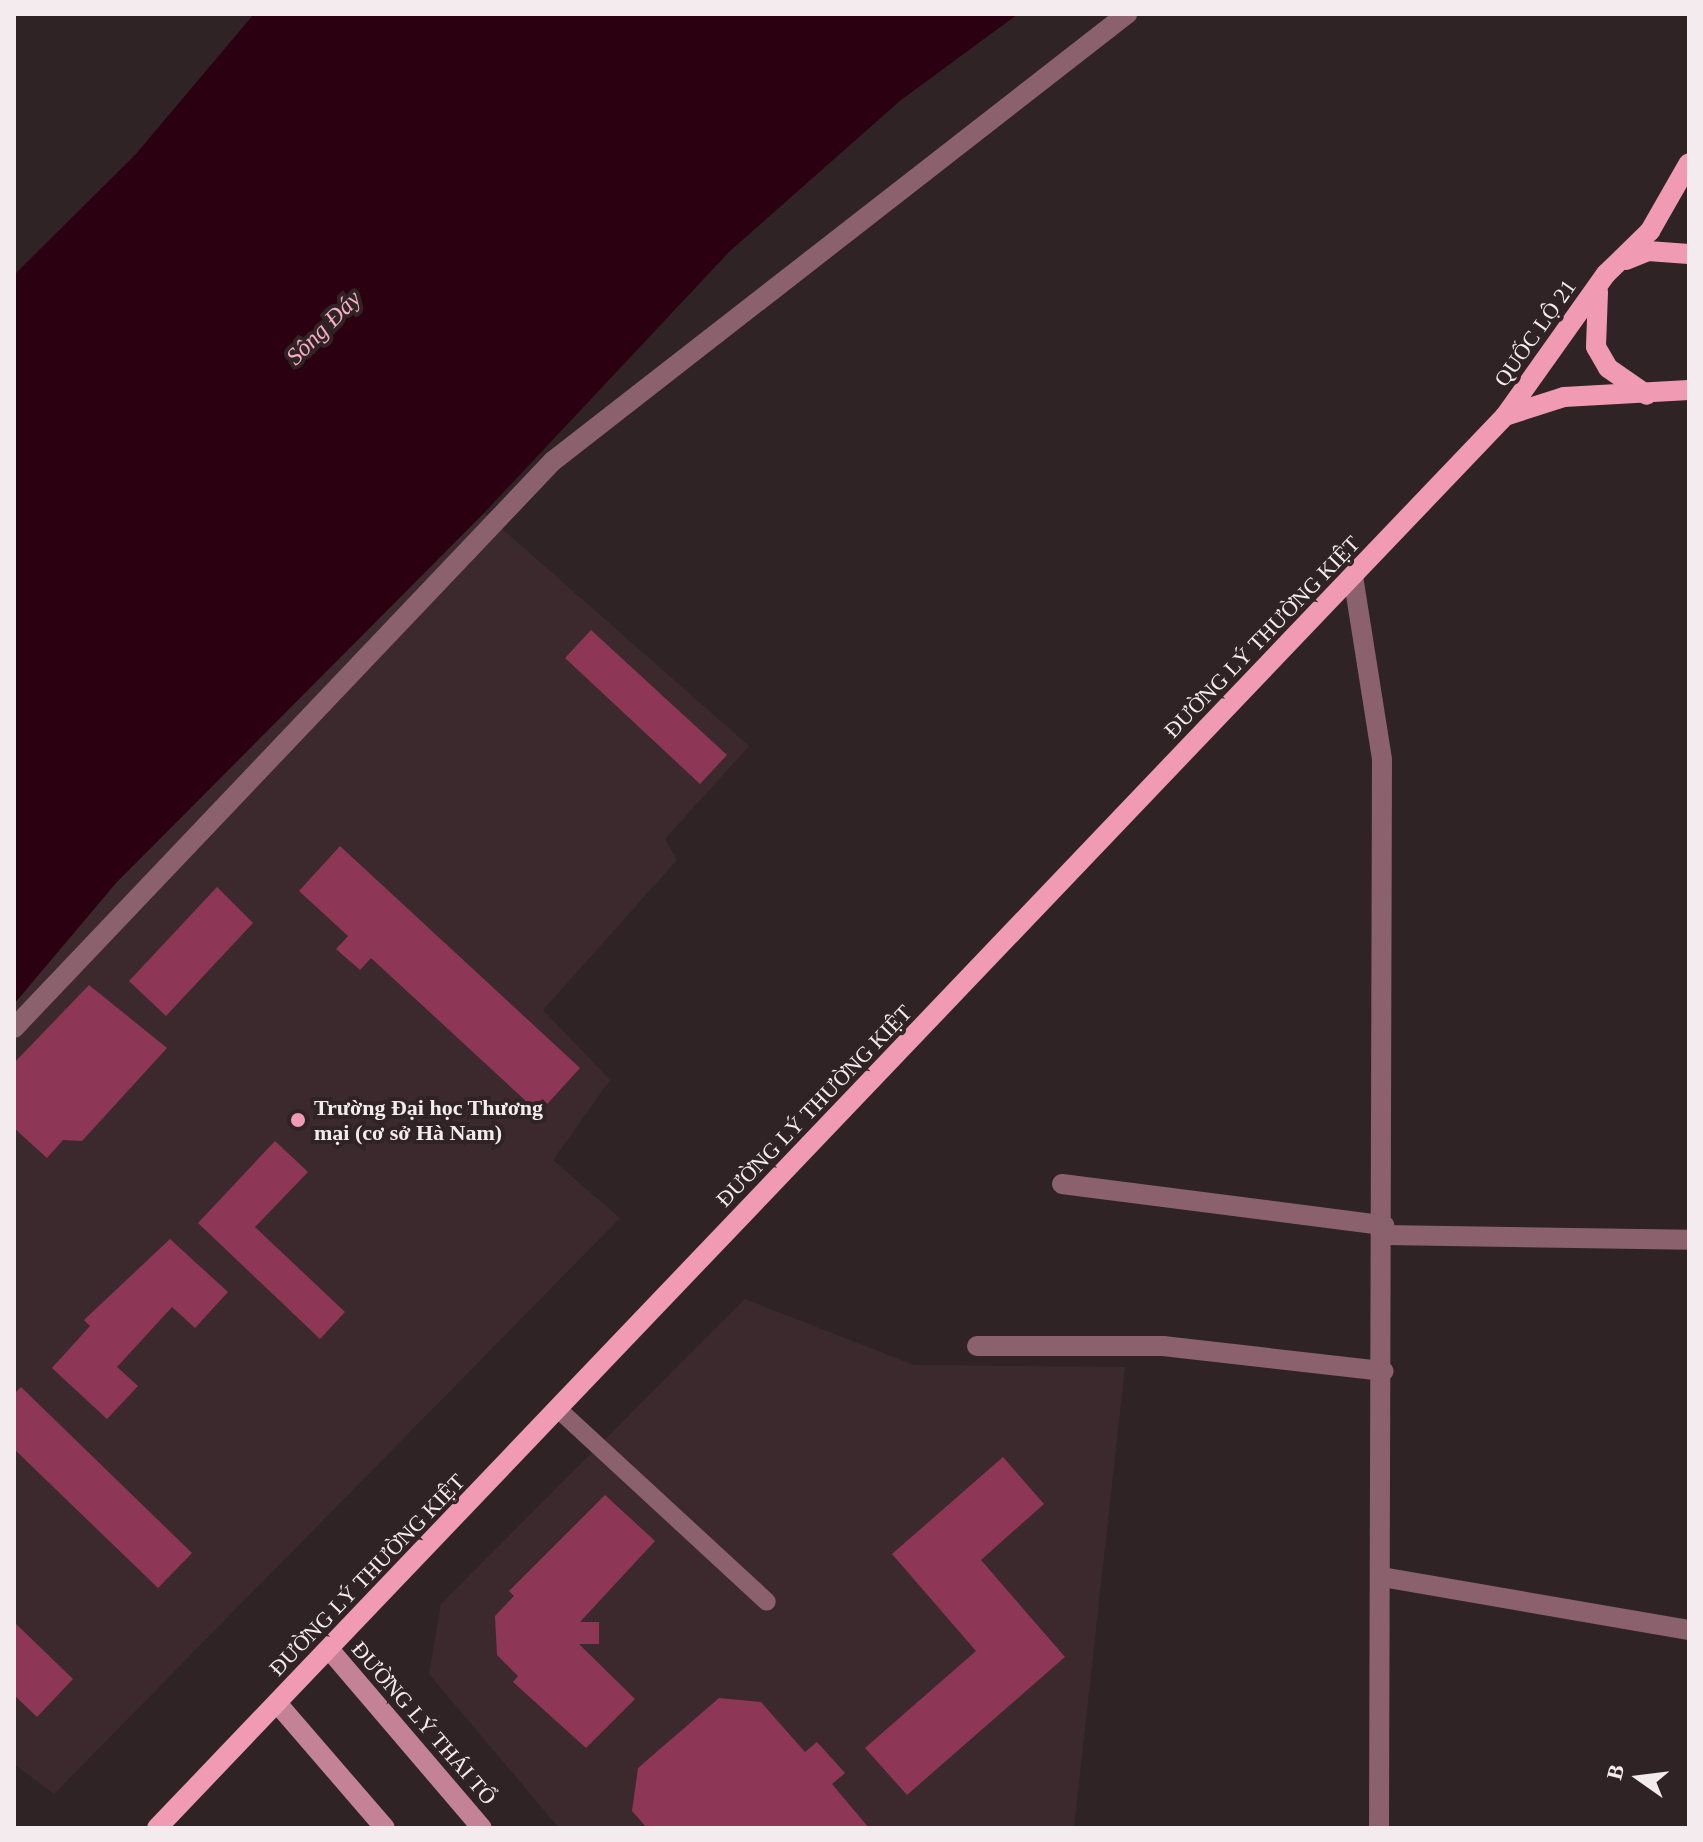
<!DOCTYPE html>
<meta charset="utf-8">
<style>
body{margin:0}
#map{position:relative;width:1703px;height:1842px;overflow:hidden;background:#2f2326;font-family:"Times New Roman",serif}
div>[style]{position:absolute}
.built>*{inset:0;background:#3c292e}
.water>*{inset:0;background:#2b0112}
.building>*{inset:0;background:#8e3655}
.lane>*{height:18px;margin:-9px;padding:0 9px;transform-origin:9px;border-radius:9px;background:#8a616d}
.street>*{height:20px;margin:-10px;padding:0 10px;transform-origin:10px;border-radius:10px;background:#8a616d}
.secondary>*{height:20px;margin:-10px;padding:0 10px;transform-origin:10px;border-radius:10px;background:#c38295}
.primary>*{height:20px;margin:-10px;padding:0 10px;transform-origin:10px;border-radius:10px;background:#f09bb3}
.dots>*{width:22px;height:22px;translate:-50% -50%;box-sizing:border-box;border:4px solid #2f2326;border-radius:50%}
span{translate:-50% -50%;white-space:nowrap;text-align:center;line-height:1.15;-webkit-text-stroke:8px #2f2326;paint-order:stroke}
.street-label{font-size:22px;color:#f3ebed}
.poi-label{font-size:22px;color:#f3ebed;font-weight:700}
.left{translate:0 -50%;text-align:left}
.water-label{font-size:24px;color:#f9adc2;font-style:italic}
.frame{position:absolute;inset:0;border:16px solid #f3ebed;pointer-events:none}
.north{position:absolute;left:1599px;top:1738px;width:80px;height:80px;-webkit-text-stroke:6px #2f2326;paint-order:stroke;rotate:284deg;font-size:22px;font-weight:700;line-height:32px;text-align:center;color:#f3ebed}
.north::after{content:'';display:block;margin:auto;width:28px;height:36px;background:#f3ebed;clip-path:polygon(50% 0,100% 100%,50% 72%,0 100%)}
</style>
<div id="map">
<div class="built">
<i style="clip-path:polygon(484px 513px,749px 746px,665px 839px,677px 860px,543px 1010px,610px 1080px,553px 1160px,620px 1218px,54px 1794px,14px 1764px,14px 1004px,116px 883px)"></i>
<i style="clip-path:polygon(745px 1299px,914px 1365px,1125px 1367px,1074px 1828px,559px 1828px,429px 1674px,441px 1604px)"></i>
</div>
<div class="water">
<i style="clip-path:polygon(254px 14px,1018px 14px,901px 100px,730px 251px,484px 513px,116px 883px,14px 1004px,14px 275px,135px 155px)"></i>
</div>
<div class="building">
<i style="clip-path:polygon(591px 630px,727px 755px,700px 784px,565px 658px)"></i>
<i style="clip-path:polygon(340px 846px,580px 1068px,539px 1113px,371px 958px,360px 970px,336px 949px,348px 936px,299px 891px)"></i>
<i style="clip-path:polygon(217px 887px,253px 923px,166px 1016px,129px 981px)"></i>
<i style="clip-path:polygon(89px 985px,167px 1048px,82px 1141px,63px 1140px,47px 1158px,14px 1128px,14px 1063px)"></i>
<i style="clip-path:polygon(275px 1141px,308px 1172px,255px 1227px,345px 1312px,320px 1339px,198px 1223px)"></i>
<i style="clip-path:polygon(170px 1239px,228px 1292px,195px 1328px,172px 1307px,117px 1367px,138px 1386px,107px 1419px,52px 1368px,90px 1326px,84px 1320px)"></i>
<i style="clip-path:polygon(21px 1387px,192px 1553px,158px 1588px,14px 1449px,14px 1394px)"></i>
<i style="clip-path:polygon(1003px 1457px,1044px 1504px,981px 1560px,1065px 1657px,907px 1795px,865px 1748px,976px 1651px,892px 1554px)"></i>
<i style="clip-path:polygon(605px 1495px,655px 1541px,580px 1622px,599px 1622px,599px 1644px,579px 1644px,635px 1699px,586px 1748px,513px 1682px,518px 1676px,497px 1655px,495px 1616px,514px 1596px,509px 1591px)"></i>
<i style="clip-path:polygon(14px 1622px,73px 1679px,37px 1717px,14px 1695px)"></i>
<i style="clip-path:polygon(719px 1698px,761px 1702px,805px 1752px,817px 1742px,845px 1773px,832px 1784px,869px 1828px,647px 1828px,632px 1811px,638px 1768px)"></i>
</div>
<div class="lane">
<i style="left:558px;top:1409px;width:284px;rotate:42.7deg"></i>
</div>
<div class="street">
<i style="left:1353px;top:576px;width:186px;rotate:81deg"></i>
<i style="left:1382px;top:760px;width:1068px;rotate:90.16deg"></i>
<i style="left:14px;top:1028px;width:782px;rotate:-46.45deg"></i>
<i style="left:553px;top:461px;width:728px;rotate:-37.91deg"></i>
<i style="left:1062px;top:1184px;width:325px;rotate:7.3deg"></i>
<i style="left:1384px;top:1235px;width:305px;rotate:0.9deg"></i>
<i style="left:977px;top:1346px;width:186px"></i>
<i style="left:1163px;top:1346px;width:222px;rotate:6.5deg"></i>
<i style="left:1382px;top:1577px;width:312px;rotate:9.8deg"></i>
</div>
<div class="secondary">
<i style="left:329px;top:1649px;width:235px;rotate:49.5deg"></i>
<i style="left:277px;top:1703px;width:165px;rotate:49.2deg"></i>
</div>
<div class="primary">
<i style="left:1626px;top:260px;width:24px;rotate:-22deg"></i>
<i style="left:1648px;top:251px;width:41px;rotate:4.2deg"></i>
<i style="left:1598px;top:292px;width:55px;rotate:92.1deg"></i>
<i style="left:1596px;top:347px;width:24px;rotate:60deg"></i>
<i style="left:1608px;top:368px;width:47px;rotate:34.7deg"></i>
<i style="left:1505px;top:416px;width:62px;rotate:-17.9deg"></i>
<i style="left:1564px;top:397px;width:125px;rotate:-3.2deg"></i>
<i style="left:157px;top:1828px;width:1952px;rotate:-46.33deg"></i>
<i style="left:1505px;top:416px;width:174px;rotate:-54.6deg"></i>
<i style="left:1606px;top:274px;width:62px;rotate:-44.3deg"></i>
<i style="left:1650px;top:231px;width:78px;rotate:-60.2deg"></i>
</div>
<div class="dots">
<i style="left:298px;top:1120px;background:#f19ab3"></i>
</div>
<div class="street-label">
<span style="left:1535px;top:333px;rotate:-55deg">QUỐC LỘ 21</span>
<span style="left:1262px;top:637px;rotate:-46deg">ĐƯỜNG LÝ THƯỜNG KIỆT</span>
<span style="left:814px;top:1106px;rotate:-46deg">ĐƯỜNG LÝ THƯỜNG KIỆT</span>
<span style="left:367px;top:1575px;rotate:-46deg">ĐƯỜNG LÝ THƯỜNG KIỆT</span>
<span style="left:424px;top:1723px;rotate:49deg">ĐƯỜNG LÝ THÁI TỔ</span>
</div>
<div class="poi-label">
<span class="left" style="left:314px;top:1120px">Trường Đại học Thương<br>mại (cơ sở Hà Nam)</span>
</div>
<div class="water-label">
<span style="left:324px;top:328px;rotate:-45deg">Sông Đáy</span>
</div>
<div class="frame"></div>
<div class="north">B</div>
</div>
